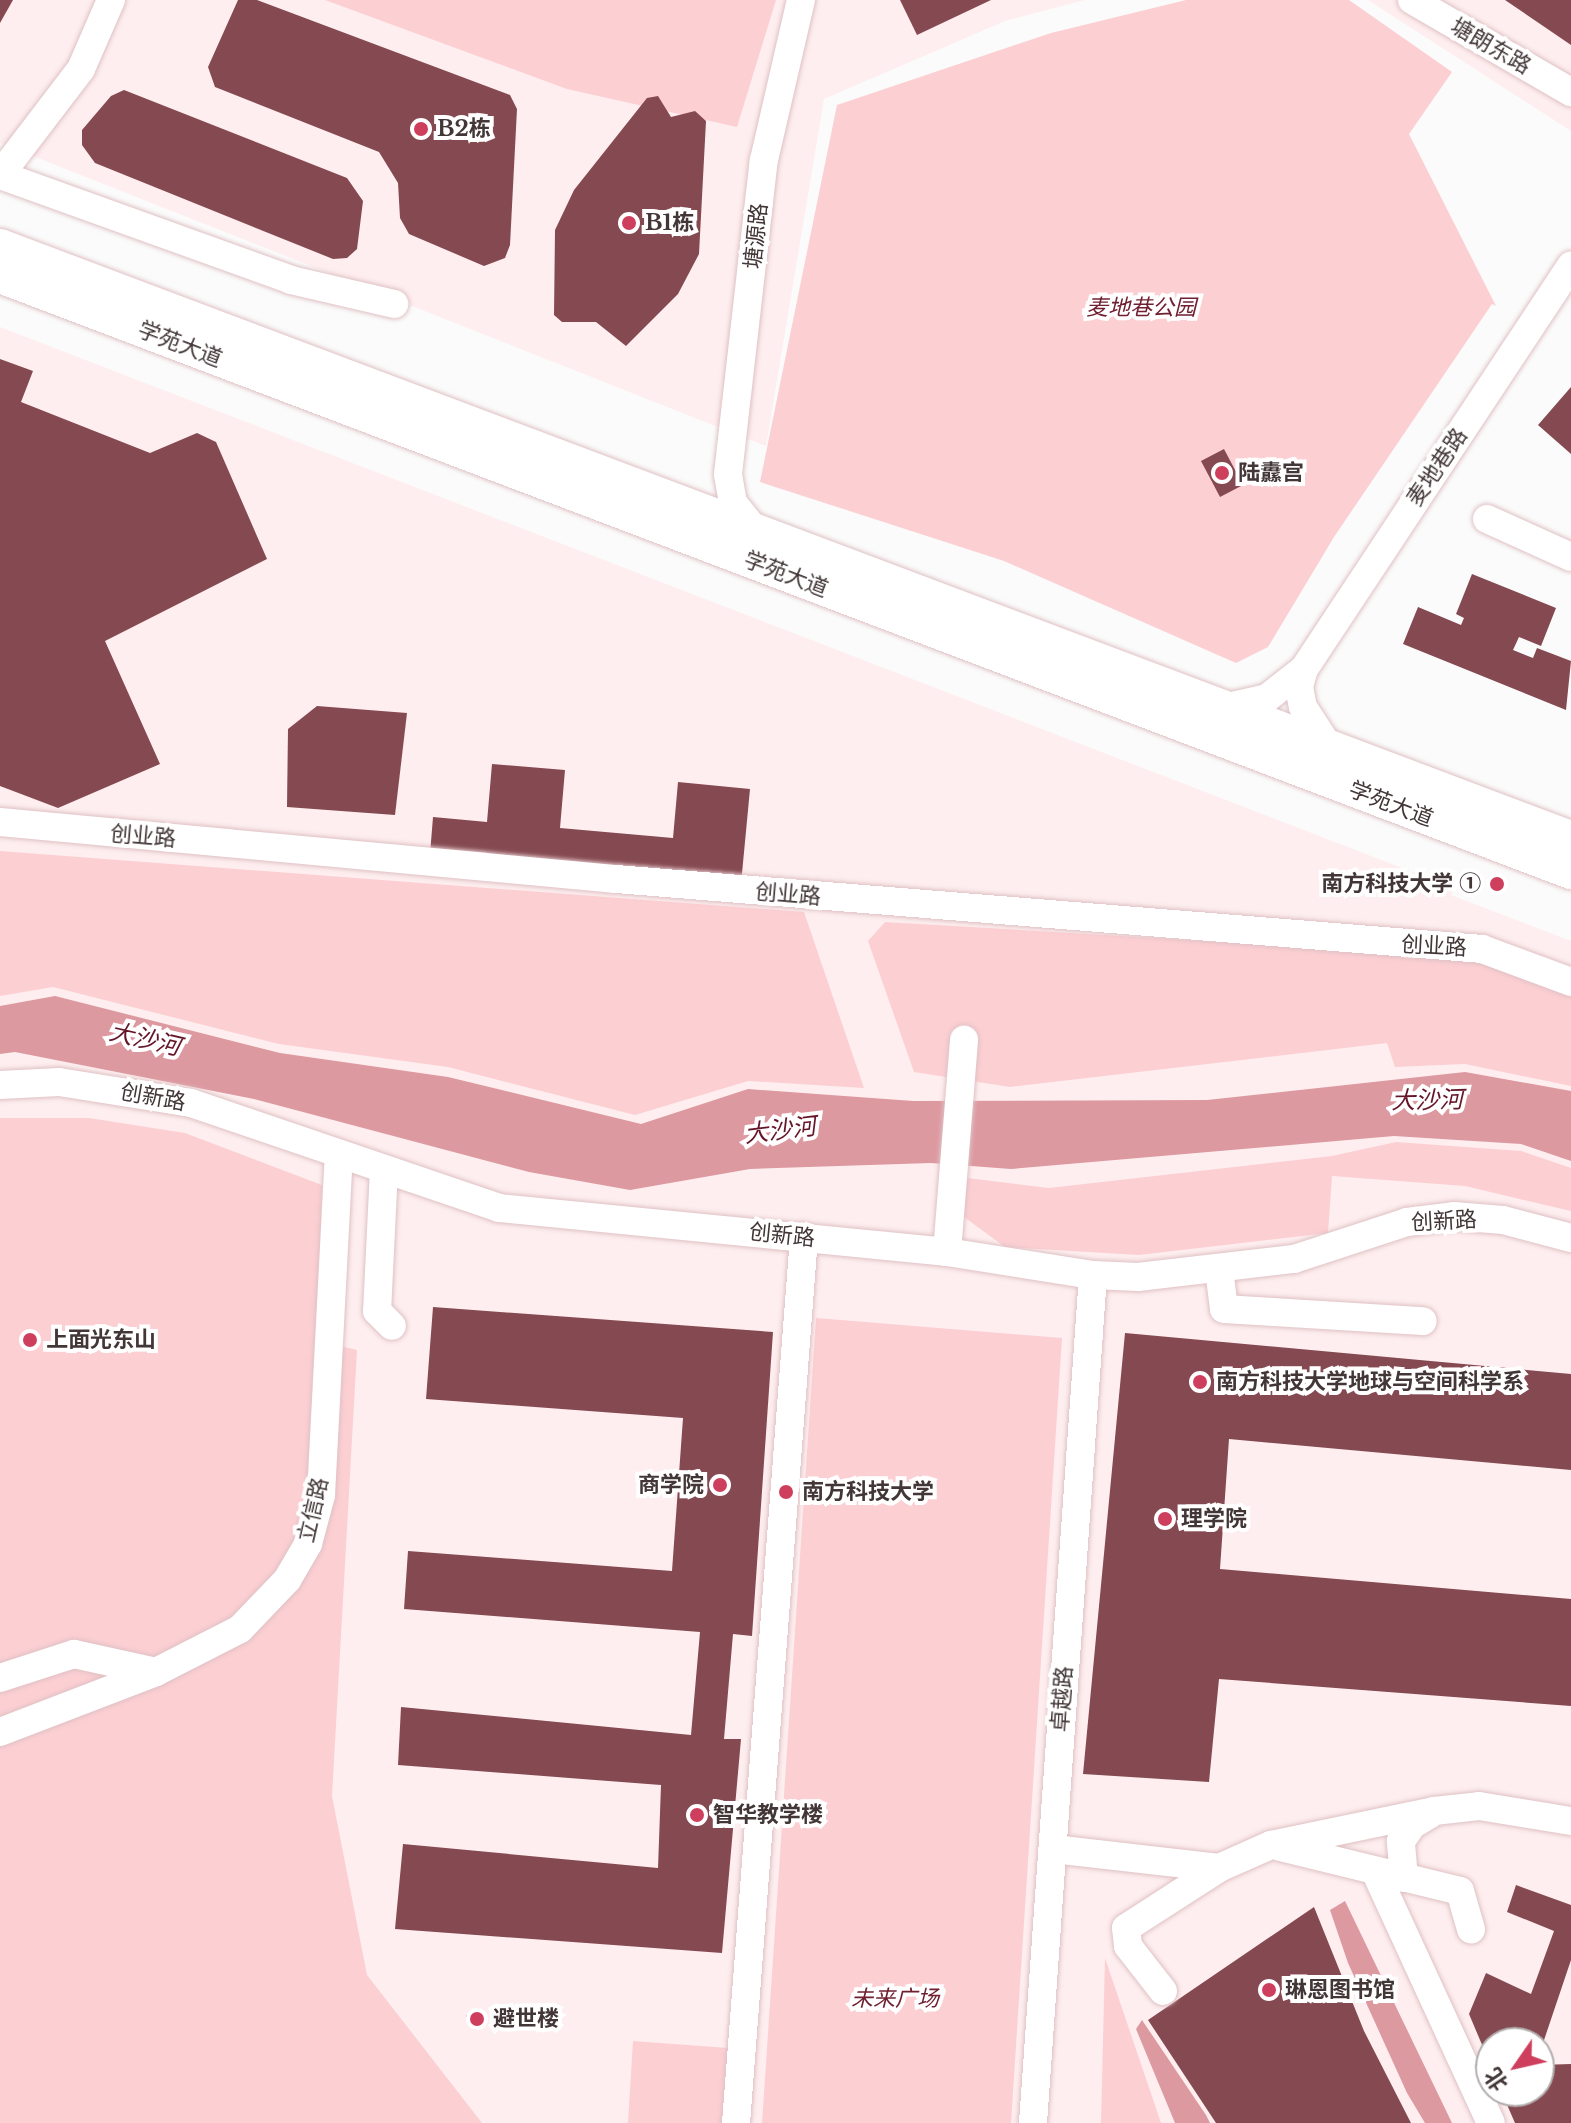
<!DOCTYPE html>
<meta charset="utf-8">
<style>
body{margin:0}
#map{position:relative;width:1571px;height:2123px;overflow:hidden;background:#fbfbfb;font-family:"Libre Baskerville","Noto Sans SC",serif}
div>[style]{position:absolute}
.built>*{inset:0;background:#feeeef}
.green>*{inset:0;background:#fccfd3}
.water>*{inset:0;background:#dd99a0}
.building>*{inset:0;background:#854951}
.roads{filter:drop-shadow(0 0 2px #dfc1c4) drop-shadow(0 0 2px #dfc1c4)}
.minor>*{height:28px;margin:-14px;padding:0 14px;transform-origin:14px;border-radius:14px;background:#fff}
.major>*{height:34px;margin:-17px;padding:0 17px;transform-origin:17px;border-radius:17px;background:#fff}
.dots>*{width:22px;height:22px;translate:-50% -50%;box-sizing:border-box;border:4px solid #fff;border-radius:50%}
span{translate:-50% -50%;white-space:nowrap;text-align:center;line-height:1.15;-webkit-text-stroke:8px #fff;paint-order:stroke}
.street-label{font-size:22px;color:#423637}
.poi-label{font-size:22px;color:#423637;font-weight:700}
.left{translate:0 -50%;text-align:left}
.right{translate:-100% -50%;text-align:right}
.park-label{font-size:22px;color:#702030;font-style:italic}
.water-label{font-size:24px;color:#651528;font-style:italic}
.north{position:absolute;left:1475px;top:2027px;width:80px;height:80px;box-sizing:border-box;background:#fff;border:2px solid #b3afaf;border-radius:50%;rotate:236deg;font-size:22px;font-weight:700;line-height:32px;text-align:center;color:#423637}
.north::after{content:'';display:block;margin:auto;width:28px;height:36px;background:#ce3e5d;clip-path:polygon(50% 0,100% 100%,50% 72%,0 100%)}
</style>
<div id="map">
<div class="built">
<i style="clip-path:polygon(0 0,1085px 0,1005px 21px,824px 99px,766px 446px,0 143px)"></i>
<i style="clip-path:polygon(1368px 0,1571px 0,1571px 131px)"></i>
<i style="clip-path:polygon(evenodd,0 327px,1454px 888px,1451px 895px,1571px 941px,1571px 2123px,0 2123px,0 327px,1491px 2043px,1539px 2043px,1539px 2091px,1491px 2091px,1491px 2043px)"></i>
</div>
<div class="green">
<i style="clip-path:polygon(325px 0,776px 0,737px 127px,567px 89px)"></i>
<i style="clip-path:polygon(1186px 0,1349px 0,1452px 72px,1409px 134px,1496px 306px,1492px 304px,1334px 537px,1268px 647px,1236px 663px,1004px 561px,760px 482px,837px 105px,1051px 33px)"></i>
<i style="clip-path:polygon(0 851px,804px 912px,864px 1088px,748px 1081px,635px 1115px,448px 1067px,279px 1044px,53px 987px,0 996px)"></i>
<i style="clip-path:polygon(885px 922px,1477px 957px,1571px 994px,1571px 1086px,1465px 1064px,1395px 1067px,1387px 1043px,1010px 1087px,914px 1072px,868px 941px)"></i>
<i style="clip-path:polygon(0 1118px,89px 1118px,185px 1133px,322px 1185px,319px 1341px,357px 1350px,332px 1796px,367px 1975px,482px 2123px,0 2123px)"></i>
<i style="clip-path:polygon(1396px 1142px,1521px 1151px,1571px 1168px,1571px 1211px,1465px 1186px,1332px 1176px,1328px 1233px,1139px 1255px,1005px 1247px,964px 1217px,951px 1176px,1049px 1188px,1332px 1156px)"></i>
<i style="clip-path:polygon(816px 1318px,1062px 1338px,1011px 2123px,762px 2123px)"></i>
<i style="clip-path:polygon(1105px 1958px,1161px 2123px,1101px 2123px)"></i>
<i style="clip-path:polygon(633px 2041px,728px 2048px,723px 2123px,628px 2123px)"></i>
</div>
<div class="water">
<i style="clip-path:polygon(55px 996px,280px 1053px,448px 1077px,641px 1124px,748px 1089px,913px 1101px,1207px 1100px,1465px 1072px,1571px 1091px,1571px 1161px,1521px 1144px,1394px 1136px,1011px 1169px,931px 1163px,750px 1169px,630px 1190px,529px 1172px,254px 1099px,15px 1052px,0 1054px,0 1006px)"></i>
<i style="clip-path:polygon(1345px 1901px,1452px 2123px,1425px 2123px,1407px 2093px,1348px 1963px,1330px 1910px)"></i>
<i style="clip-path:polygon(1142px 2020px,1206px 2115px,1210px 2123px,1175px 2123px,1136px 2029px)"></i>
</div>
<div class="building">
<i style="clip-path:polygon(0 0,13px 0,0 23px)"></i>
<i style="clip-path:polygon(238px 0,257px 0,510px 95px,517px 109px,510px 245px,505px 258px,484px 266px,409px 234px,400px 218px,398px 183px,379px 152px,215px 87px,208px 67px)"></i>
<i style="clip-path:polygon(900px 0,991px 0,917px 35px)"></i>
<i style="clip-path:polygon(1505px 0,1571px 0,1571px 45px)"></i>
<i style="clip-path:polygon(124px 90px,347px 178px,363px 201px,357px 249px,347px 258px,333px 259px,95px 163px,82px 145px,82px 130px,111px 96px)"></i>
<i style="clip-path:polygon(658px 96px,671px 117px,695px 111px,706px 121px,699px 254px,678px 294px,626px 346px,596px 322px,562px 322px,554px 315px,555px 230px,574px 190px,647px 98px)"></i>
<i style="clip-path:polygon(0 359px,33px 371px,21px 402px,150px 453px,197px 433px,216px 442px,267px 559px,105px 641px,160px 764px,58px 808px,0 786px)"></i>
<i style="clip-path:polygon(1571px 387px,1571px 454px,1538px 425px)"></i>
<i style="clip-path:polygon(1224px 449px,1243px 485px,1220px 497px,1201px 461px)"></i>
<i style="clip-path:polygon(1472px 574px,1556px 608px,1541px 646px,1519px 637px,1513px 650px,1533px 658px,1537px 648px,1571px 661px,1566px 710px,1403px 644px,1418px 607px,1461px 625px,1464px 618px,1456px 614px)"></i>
<i style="clip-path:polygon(317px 706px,407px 713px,395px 815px,287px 807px,288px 729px)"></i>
<i style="clip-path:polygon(492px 764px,565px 770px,560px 828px,673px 838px,678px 782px,750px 789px,741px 884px,430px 854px,433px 817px,487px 822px)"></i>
<i style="clip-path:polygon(433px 1307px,773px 1332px,752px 1636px,733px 1634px,724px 1739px,741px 1739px,722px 1953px,395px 1929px,403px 1844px,658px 1868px,661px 1785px,398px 1765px,401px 1707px,691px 1735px,700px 1632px,404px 1609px,408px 1551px,672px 1571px,683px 1418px,426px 1399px)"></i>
<i style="clip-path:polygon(1125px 1333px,1571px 1374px,1571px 1470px,1229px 1439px,1220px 1569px,1571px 1599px,1571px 1706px,1219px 1679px,1209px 1782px,1083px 1774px)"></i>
<i style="clip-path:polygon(1516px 1885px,1571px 1905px,1571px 1960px,1541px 2049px,1539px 2043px,1491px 2043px,1491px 2066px,1469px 2014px,1486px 1973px,1531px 1994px,1554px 1931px,1507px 1912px)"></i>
<i style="clip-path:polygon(1314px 1907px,1364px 2031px,1411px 2123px,1216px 2123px,1148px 2020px)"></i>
<i style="clip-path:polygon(478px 2008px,487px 2021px,475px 2030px,466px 2016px)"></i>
<i style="clip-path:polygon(1571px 2064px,1571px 2123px,1515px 2123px,1501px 2091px,1539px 2091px,1539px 2065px)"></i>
</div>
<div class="roads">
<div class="minor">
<i style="left:111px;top:0;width:75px;rotate:113.5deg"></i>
<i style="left:81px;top:69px;width:133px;rotate:127.4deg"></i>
<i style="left:0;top:175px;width:309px;rotate:19.8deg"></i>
<i style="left:291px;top:280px;width:106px;rotate:13.1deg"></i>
<i style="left:1412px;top:0;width:184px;rotate:30.1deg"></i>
<i style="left:1487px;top:519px;width:92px;rotate:24.3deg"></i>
<i style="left:755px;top:530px;width:35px;rotate:-129deg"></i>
<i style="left:733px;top:503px;width:29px;rotate:-100deg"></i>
<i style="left:728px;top:474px;width:316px;rotate:-83.5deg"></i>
<i style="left:764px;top:160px;width:164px;rotate:-77deg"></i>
<i style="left:1304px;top:669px;width:19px;rotate:106deg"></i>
<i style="left:1299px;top:687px;width:20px;rotate:79deg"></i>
<i style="left:1303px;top:707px;width:48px;rotate:57deg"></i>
<i style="left:1224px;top:708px;width:44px;rotate:-13.1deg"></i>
<i style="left:1267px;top:698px;width:47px;rotate:-38.1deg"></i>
<i style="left:1304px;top:669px;width:484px;rotate:-56.5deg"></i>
<i style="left:0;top:822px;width:619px;rotate:5.29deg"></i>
<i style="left:616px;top:879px;width:869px;rotate:4.62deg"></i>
<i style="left:1482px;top:949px;width:95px;rotate:20.3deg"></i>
<i style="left:0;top:1085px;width:59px;rotate:-2.9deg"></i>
<i style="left:59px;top:1082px;width:134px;rotate:9deg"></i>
<i style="left:191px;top:1103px;width:325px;rotate:18.8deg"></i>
<i style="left:499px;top:1208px;width:450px;rotate:5.6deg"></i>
<i style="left:947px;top:1252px;width:148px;rotate:9deg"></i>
<i style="left:1093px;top:1275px;width:45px;rotate:2.5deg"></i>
<i style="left:1138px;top:1277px;width:157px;rotate:-6.6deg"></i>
<i style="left:1294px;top:1259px;width:119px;rotate:-18.1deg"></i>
<i style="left:1407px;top:1222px;width:47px;rotate:-7.3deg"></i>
<i style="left:1454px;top:1216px;width:49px;rotate:4.7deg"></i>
<i style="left:1503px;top:1220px;width:70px;rotate:14.8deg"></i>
<i style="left:384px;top:1169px;width:142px;rotate:92.8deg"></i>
<i style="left:377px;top:1311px;width:21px;rotate:45deg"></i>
<i style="left:947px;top:1252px;width:213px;rotate:-85.4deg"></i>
<i style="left:1219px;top:1269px;width:40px;rotate:82.9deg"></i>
<i style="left:1224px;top:1309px;width:199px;rotate:3.5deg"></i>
<i style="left:0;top:1678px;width:78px;rotate:-18deg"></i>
<i style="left:74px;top:1654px;width:84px;rotate:12.4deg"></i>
<i style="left:0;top:1732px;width:167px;rotate:-21deg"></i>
<i style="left:156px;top:1672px;width:94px;rotate:-27.1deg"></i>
<i style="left:240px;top:1629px;width:68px;rotate:-46.2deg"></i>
<i style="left:287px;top:1580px;width:42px;rotate:-59.7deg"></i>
<i style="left:308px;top:1544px;width:51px;rotate:-75.1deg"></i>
<i style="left:321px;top:1495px;width:341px;rotate:-87deg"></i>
<i style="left:1280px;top:1847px;width:185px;rotate:13.7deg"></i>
<i style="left:1460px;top:1891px;width:40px;rotate:74deg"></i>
<i style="left:1062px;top:1850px;width:158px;rotate:6.5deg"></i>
<i style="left:1219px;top:1868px;width:57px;rotate:-23.9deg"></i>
<i style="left:1271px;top:1845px;width:167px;rotate:-11.8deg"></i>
<i style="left:1434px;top:1811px;width:45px;rotate:-6.3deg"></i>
<i style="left:1479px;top:1806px;width:93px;rotate:9.3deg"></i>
<i style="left:1375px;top:1871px;width:277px;rotate:65.3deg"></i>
<i style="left:1404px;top:1878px;width:37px;rotate:-95deg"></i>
<i style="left:1401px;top:1841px;width:19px;rotate:-55deg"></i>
<i style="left:1412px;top:1825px;width:21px;rotate:-31deg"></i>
<i style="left:1163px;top:1991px;width:57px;rotate:-127.9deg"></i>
<i style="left:1128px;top:1946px;width:18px;rotate:-96deg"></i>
<i style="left:1126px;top:1928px;width:111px;rotate:-32.8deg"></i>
<i style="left:736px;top:2123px;width:889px;rotate:-85.61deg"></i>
<i style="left:1033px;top:2123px;width:850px;rotate:-85.95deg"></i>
</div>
<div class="major">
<i style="left:0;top:246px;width:1679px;rotate:20.65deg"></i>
<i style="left:0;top:276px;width:1680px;rotate:20.78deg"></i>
</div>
</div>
<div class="dots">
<i style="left:421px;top:129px;background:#ce3e5d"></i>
<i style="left:629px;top:223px;background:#ce3e5d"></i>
<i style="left:1222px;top:473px;background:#ce3e5d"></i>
<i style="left:1497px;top:884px;background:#ce3e5d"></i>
<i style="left:30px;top:1340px;background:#ce3e5d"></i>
<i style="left:1200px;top:1382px;background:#ce3e5d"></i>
<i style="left:720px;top:1485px;background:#ce3e5d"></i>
<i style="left:786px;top:1492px;background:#ce3e5d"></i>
<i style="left:1165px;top:1519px;background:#ce3e5d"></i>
<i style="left:697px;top:1815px;background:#ce3e5d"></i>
<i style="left:1269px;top:1990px;background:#ce3e5d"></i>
<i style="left:477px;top:2019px;background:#ce3e5d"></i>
</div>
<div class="street-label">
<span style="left:1491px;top:46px;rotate:30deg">塘朗东路</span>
<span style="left:756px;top:236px;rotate:-84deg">塘源路</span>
<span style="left:180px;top:344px;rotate:21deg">学苑大道</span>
<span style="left:1437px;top:467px;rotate:-56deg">麦地巷路</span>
<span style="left:786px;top:574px;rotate:21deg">学苑大道</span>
<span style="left:1391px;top:804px;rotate:21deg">学苑大道</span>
<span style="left:143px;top:836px;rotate:5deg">创业路</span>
<span style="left:788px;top:894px;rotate:5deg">创业路</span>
<span style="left:1434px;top:946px;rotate:3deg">创业路</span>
<span style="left:153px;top:1097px;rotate:10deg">创新路</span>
<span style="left:1444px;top:1221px;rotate:-3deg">创新路</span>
<span style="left:782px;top:1235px;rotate:6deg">创新路</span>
<span style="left:313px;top:1510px;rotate:-77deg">立信路</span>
<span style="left:1062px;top:1699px;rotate:-86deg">卓越路</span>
</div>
<div class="poi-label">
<span class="left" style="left:437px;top:129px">B2栋</span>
<span class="left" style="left:645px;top:223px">B1栋</span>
<span class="left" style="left:1238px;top:473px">陆纛宫</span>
<span class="right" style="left:1481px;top:884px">南方科技大学 ①</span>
<span class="left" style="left:46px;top:1340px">上面光东山</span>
<span class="left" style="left:1216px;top:1382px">南方科技大学地球与空间科学系</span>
<span class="right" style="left:704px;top:1485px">商学院</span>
<span class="left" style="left:802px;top:1492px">南方科技大学</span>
<span class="left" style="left:1181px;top:1519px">理学院</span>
<span class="left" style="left:713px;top:1815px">智华教学楼</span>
<span class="left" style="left:1285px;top:1990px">琳恩图书馆</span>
<span class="left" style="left:493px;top:2019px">避世楼</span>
</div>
<div class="park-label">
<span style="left:1141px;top:308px">麦地巷公园</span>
<span style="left:895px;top:1999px">未来广场</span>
</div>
<div class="water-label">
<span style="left:145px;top:1039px;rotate:13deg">大沙河</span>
<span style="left:1427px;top:1100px;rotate:-1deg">大沙河</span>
<span style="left:780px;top:1130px;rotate:-7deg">大沙河</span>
</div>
<div class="north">北</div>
</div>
